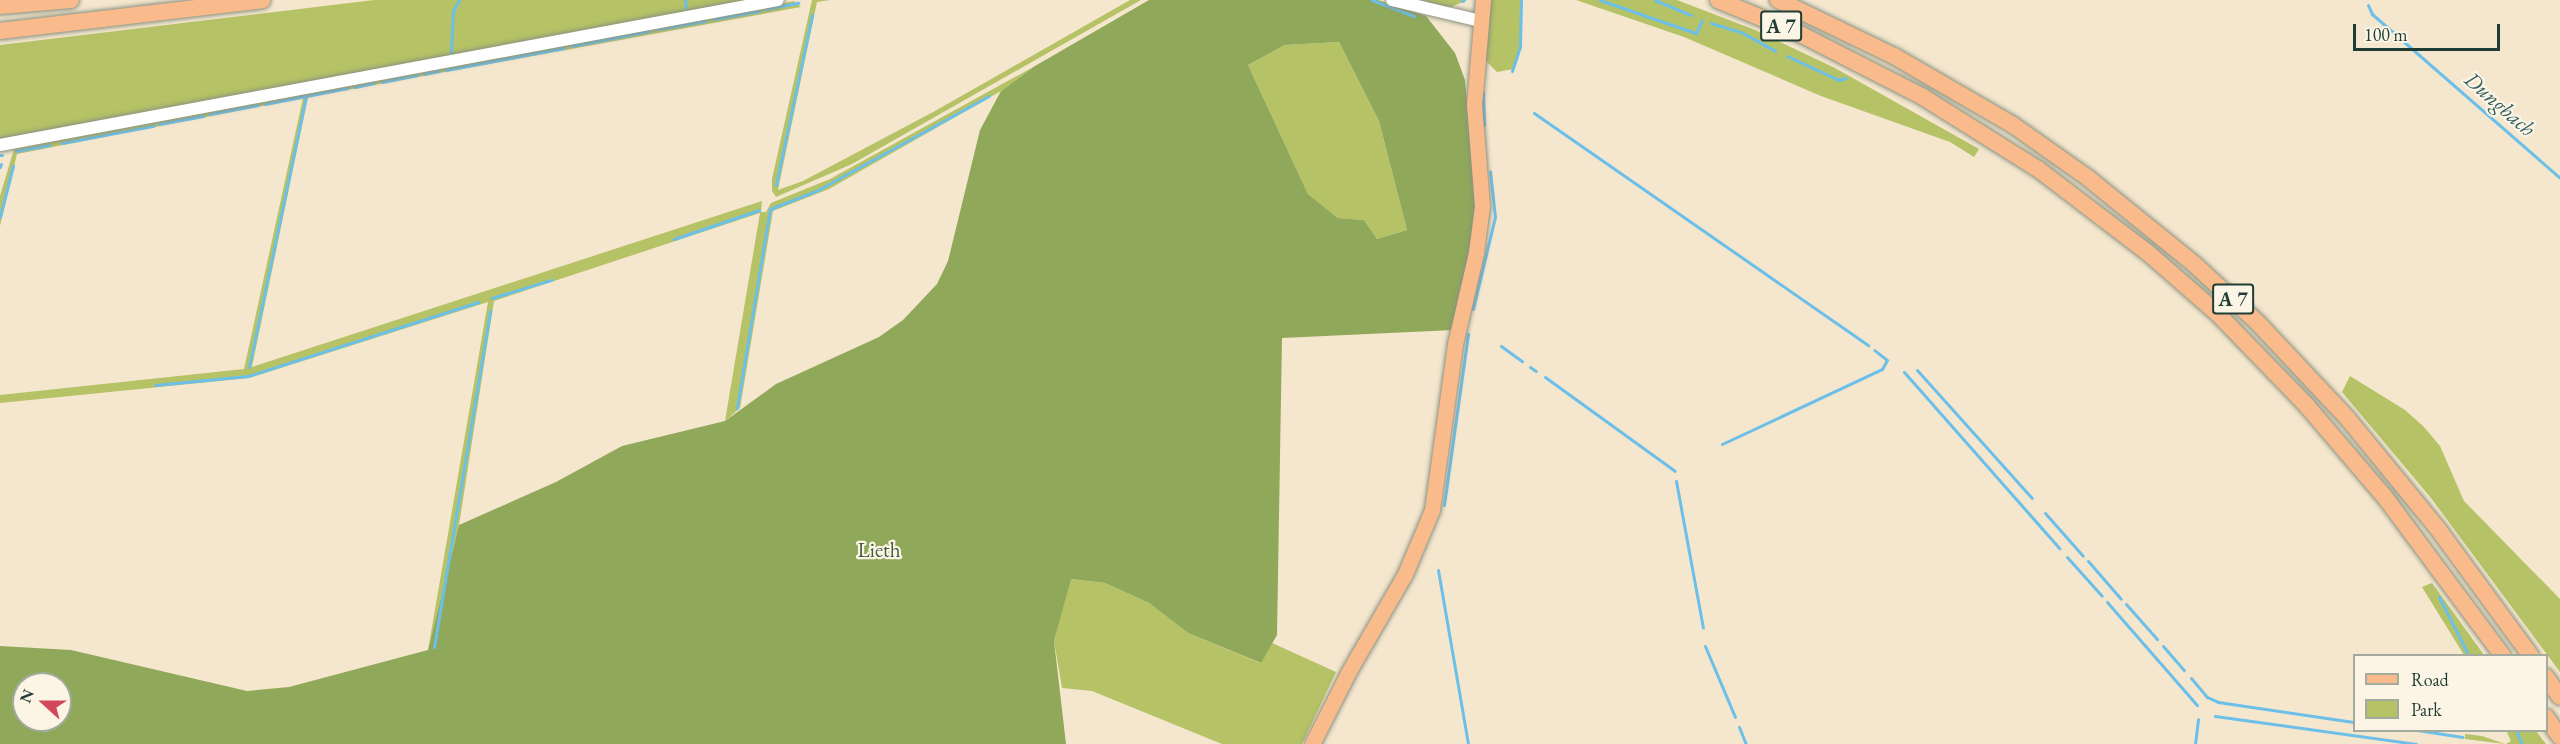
<!DOCTYPE html>
<style>
body{margin:0}
#map{position:relative;width:2560px;height:744px;overflow:hidden;background:#f5e7ce;font-family:"EB Garamond",serif}
div>[style]{position:absolute}
.green>*{inset:0;background:#b5c265}
.forest>*{inset:0;background:#90a85a}
.stream>*{height:3px;margin:-1.5px;padding:0 1.5px;transform-origin:1.5px;border-radius:1.5px;background:#6cbfe8}
.roads{filter:drop-shadow(0 0 2px #8a9281) drop-shadow(0 0 2px #8a9281)}
.minor>*{height:12px;margin:-6px;padding:0 6px;transform-origin:6px;border-radius:6px;background:#fff}
.major>*{height:15px;margin:-7.5px;padding:0 7.5px;transform-origin:7.5px;border-radius:7.5px;background:#fabb8c}
.highway>*{height:16px;margin:-8px;padding:0 8px;transform-origin:8px;border-radius:8px;background:#fabb8c}
span{translate:-50% -50%;white-space:nowrap;text-align:center;line-height:1.15;-webkit-text-stroke:4.5px #fcf5e5;paint-order:stroke}
.shield-label span{padding:2px 4px;background:#fcf5e5;border:2px solid;border-radius:4px;-webkit-text-stroke-width:0}
.shield-label{font-size:20px;color:#1f3d34;font-weight:700}
.park-label{font-size:21px;color:#445e40}
.water-label{font-size:22px;color:#325e61;font-style:italic}
.legend{position:absolute;left:2353px;top:654px;width:195px;height:78px;box-sizing:border-box;background:#fcf5e5;border:2px solid #a4ab9e;margin:0;padding:8px 10px;list-style:none;font-size:18px;color:#1f3d34}
.legend li{display:flex;align-items:center;gap:12px;height:30px}
.legend b{width:30px;border:2px solid #a4ab9e}
.north{position:absolute;left:12px;top:672px;width:60px;height:60px;box-sizing:border-box;background:#fcf5e5;border:2px solid #a4ab9e;border-radius:50%;rotate:291deg;font-size:16px;font-weight:700;line-height:24px;text-align:center;color:#1f3d34}
.north::after{content:'';display:block;margin:auto;width:21px;height:27px;background:#d1495b;clip-path:polygon(50% 0,100% 100%,50% 72%,0 100%)}
.scale{position:absolute;left:2353px;top:24px;width:147px;height:27px;box-sizing:border-box;border:3px solid #1f3d34;border-top:0;padding-left:8px;font-size:18px;line-height:21px;white-space:nowrap;color:#1f3d34;-webkit-text-stroke:4px #fcf5e5;paint-order:stroke}
</style>
<div id="map">
<div class="green">
<i style="clip-path:polygon(374px 0,757px 0,0 141px,0 45px)"></i>
<i style="clip-path:polygon(812px 0,830px 0,817px 2px,778px 190px,803px 181px,935px 111px,1130px 0,1141px 0,852px 164px,776px 197px,772px 191px,772px 179px)"></i>
<i style="clip-path:polygon(1409px 0,1467px 0,1449px 8px)"></i>
<i style="clip-path:polygon(1490px 0,1522px 0,1520px 52px,1514px 69px,1497px 72px,1483px 58px)"></i>
<i style="clip-path:polygon(1576px 0,1677px 0,1755px 30px,1835px 68px,1979px 149px,1974px 157px,1950px 142px,1821px 96px,1684px 37px)"></i>
<i style="clip-path:polygon(794px 1px,801px 7px,308px 97px,252px 367px,762px 201px,761px 212px,766px 212px,771px 203px,830px 179px,1035px 66px,1001px 91px,829px 189px,773px 211px,740px 408px,725px 421px,760px 213px,494px 301px,459px 525px,428px 650px,488px 302px,249px 378px,0 403px,0 395px,244px 369px,303px 98px,17px 154px,0 226px,0 196px,14px 149px)"></i>
<i style="clip-path:polygon(1339px 42px,1379px 121px,1407px 230px,1377px 239px,1364px 220px,1338px 218px,1308px 194px,1248px 65px,1285px 45px)"></i>
<i style="clip-path:polygon(2350px 376px,2405px 410px,2423px 426px,2440px 446px,2464px 501px,2560px 599px,2560px 672px,2431px 498px,2342px 392px)"></i>
<i style="clip-path:polygon(1070px 579px,1105px 583px,1149px 603px,1188px 633px,1260px 663px,1270px 642px,1336px 672px,1302px 744px,1222px 744px,1092px 691px,1062px 688px,1054px 641px)"></i>
<i style="clip-path:polygon(2432px 583px,2453px 612px,2484px 655px,2464px 655px,2422px 587px)"></i>
<i style="clip-path:polygon(2506px 730px,2536px 731px,2546px 744px,2506px 744px,2511px 741px)"></i>
<i style="clip-path:polygon(2465px 734px,2482px 736px,2505px 744px,2465px 739px)"></i>
</div>
<div class="forest">
<i style="clip-path:polygon(evenodd,1149px 0,1378px 0,1426px 16px,1455px 53px,1465px 80px,1476px 203px,1472px 245px,1453px 330px,1282px 338px,1277px 635px,1261px 663px,1188px 633px,1149px 603px,1105px 583px,1071px 579px,1054px 641px,1066px 744px,0 744px,0 646px,71px 650px,247px 691px,289px 687px,428px 650px,459px 525px,556px 482px,622px 446px,725px 421px,776px 384px,879px 337px,903px 320px,937px 284px,948px 261px,980px 130px,1001px 91px,1035px 66px,1149px 0,1339px 42px,1379px 121px,1407px 230px,1377px 239px,1364px 220px,1338px 218px,1308px 194px,1248px 65px,1285px 45px,1339px 42px,1149px 0,24px 684px,60px 684px,60px 720px,24px 720px,24px 684px)"></i>
</div>
<div class="stream">
<i style="left:685px;top:0;width:8px;rotate:83deg"></i>
<i style="left:1372px;top:0;width:45px;rotate:20.9deg"></i>
<i style="left:1600px;top:0;width:102px;rotate:19deg"></i>
<i style="left:1696px;top:33px;width:14px;rotate:-65deg"></i>
<i style="left:1655px;top:0;width:39px;rotate:23deg"></i>
<i style="left:1462px;top:1px;width:2px;rotate:-27deg"></i>
<i style="left:2368px;top:5px;width:10px;rotate:66deg"></i>
<i style="left:2372px;top:14px;width:249px;rotate:41.1deg"></i>
<i style="left:766px;top:9px;width:33px;rotate:-11deg"></i>
<i style="left:714px;top:19px;width:46px;rotate:-10.1deg"></i>
<i style="left:1711px;top:23px;width:31px;rotate:17deg"></i>
<i style="left:1741px;top:32px;width:39px;rotate:29deg"></i>
<i style="left:658px;top:29px;width:48px;rotate:-9.7deg"></i>
<i style="left:572px;top:46px;width:79px;rotate:-10.9deg"></i>
<i style="left:451px;top:52px;width:41px;rotate:-87.2deg"></i>
<i style="left:453px;top:11px;width:13px;rotate:-61deg"></i>
<i style="left:1787px;top:56px;width:57px;rotate:24.8deg"></i>
<i style="left:1839px;top:80px;width:7px;rotate:-16deg"></i>
<i style="left:446px;top:70px;width:120px;rotate:-10.6deg"></i>
<i style="left:1512px;top:71px;width:25px;rotate:-72deg"></i>
<i style="left:1520px;top:47px;width:47px;rotate:-88.8deg"></i>
<i style="left:424px;top:74px;width:15px;rotate:-11deg"></i>
<i style="left:382px;top:82px;width:36px;rotate:-11deg"></i>
<i style="left:355px;top:87px;width:19px;rotate:-12deg"></i>
<i style="left:1483px;top:93px;width:32px;rotate:88deg"></i>
<i style="left:265px;top:104px;width:84px;rotate:-11deg"></i>
<i style="left:1534px;top:113px;width:407px;rotate:34.8deg"></i>
<i style="left:210px;top:114px;width:49px;rotate:-10.6deg"></i>
<i style="left:159px;top:124px;width:45px;rotate:-10.3deg"></i>
<i style="left:62px;top:143px;width:93px;rotate:-10.6deg"></i>
<i style="left:16px;top:151px;width:34px;rotate:-10deg"></i>
<i style="left:0;top:155px;width:2px"></i>
<i style="left:0;top:167px;width:3px;rotate:-72deg"></i>
<i style="left:776px;top:185px;width:174px;rotate:-78deg"></i>
<i style="left:0;top:217px;width:53px;rotate:-75.7deg"></i>
<i style="left:674px;top:239px;width:90px;rotate:-18.8deg"></i>
<i style="left:492px;top:298px;width:62px;rotate:-17deg"></i>
<i style="left:1473px;top:309px;width:95px;rotate:-76.6deg"></i>
<i style="left:1495px;top:217px;width:46px;rotate:-96.2deg"></i>
<i style="left:1501px;top:346px;width:26px;rotate:36deg"></i>
<i style="left:249px;top:367px;width:277px;rotate:-78.1deg"></i>
<i style="left:1530px;top:367px;width:7px;rotate:34deg"></i>
<i style="left:1917px;top:370px;width:172px;rotate:48.1deg"></i>
<i style="left:1904px;top:372px;width:235px;rotate:48.6deg"></i>
<i style="left:1545px;top:377px;width:160px;rotate:35.9deg"></i>
<i style="left:155px;top:385px;width:93px;rotate:-5.5deg"></i>
<i style="left:248px;top:376px;width:242px;rotate:-17.8deg"></i>
<i style="left:737px;top:408px;width:202px;rotate:-80.6deg"></i>
<i style="left:770px;top:209px;width:52px;rotate:-21.6deg"></i>
<i style="left:818px;top:190px;width:195px;rotate:-28.8deg"></i>
<i style="left:1722px;top:444px;width:177px;rotate:-25.1deg"></i>
<i style="left:1882px;top:369px;width:10px;rotate:-61deg"></i>
<i style="left:1887px;top:360px;width:16px;rotate:-142deg"></i>
<i style="left:1676px;top:481px;width:149px;rotate:79.6deg"></i>
<i style="left:1444px;top:505px;width:173px;rotate:-82deg"></i>
<i style="left:2045px;top:513px;width:57px;rotate:48.5deg"></i>
<i style="left:2067px;top:557px;width:52px;rotate:48.1deg"></i>
<i style="left:2088px;top:561px;width:50px;rotate:49deg"></i>
<i style="left:1438px;top:570px;width:177px;rotate:80.2deg"></i>
<i style="left:2439px;top:597px;width:66px;rotate:63deg"></i>
<i style="left:2107px;top:602px;width:137px;rotate:48.9deg"></i>
<i style="left:2126px;top:604px;width:47px;rotate:48.5deg"></i>
<i style="left:1705px;top:646px;width:77px;rotate:67.1deg"></i>
<i style="left:2163px;top:646px;width:32px;rotate:49deg"></i>
<i style="left:434px;top:647px;width:341px;rotate:-80.5deg"></i>
<i style="left:2191px;top:678px;width:25px;rotate:50deg"></i>
<i style="left:2207px;top:697px;width:12px;rotate:24deg"></i>
<i style="left:2218px;top:702px;width:137px;rotate:8.4deg"></i>
<i style="left:2215px;top:716px;width:203px;rotate:7.9deg"></i>
<i style="left:1739px;top:727px;width:18px;rotate:68deg"></i>
<i style="left:2417px;top:730px;width:46px;rotate:8.8deg"></i>
<i style="left:2516px;top:730px;width:15px;rotate:67deg"></i>
<i style="left:2195px;top:744px;width:25px;rotate:-83deg"></i>
</div>
<div class="roads">
<div class="minor">
<i style="left:1392px;top:0;width:91px;rotate:13.3deg"></i>
<i style="left:0;top:145px;width:791px;rotate:-10.56deg"></i>
</div>
<div class="major">
<i style="left:1312px;top:744px;width:82px;rotate:-63.1deg"></i>
<i style="left:1349px;top:671px;width:112px;rotate:-60deg"></i>
<i style="left:1405px;top:574px;width:69px;rotate:-67.1deg"></i>
<i style="left:1432px;top:510px;width:168px;rotate:-82.1deg"></i>
<i style="left:1455px;top:344px;width:94px;rotate:-77.1deg"></i>
<i style="left:1476px;top:252px;width:46px;rotate:-82.6deg"></i>
<i style="left:1482px;top:206px;width:101px;rotate:-94.5deg"></i>
<i style="left:1474px;top:105px;width:105px;rotate:-85.1deg"></i>
</div>
<div class="highway">
<i style="left:1718px;top:0;width:91px;rotate:22.6deg"></i>
<i style="left:1802px;top:35px;width:136px;rotate:27.1deg"></i>
<i style="left:1923px;top:97px;width:136px;rotate:32.1deg"></i>
<i style="left:2038px;top:169px;width:137px;rotate:37.3deg"></i>
<i style="left:2147px;top:252px;width:93px;rotate:41.1deg"></i>
<i style="left:2217px;top:313px;width:129px;rotate:45.9deg"></i>
<i style="left:2307px;top:406px;width:118px;rotate:49.5deg"></i>
<i style="left:2384px;top:496px;width:199px;rotate:53.4deg"></i>
<i style="left:1778px;top:0;width:129px;rotate:25.8deg"></i>
<i style="left:1894px;top:56px;width:138px;rotate:30.1deg"></i>
<i style="left:2013px;top:125px;width:92px;rotate:35.2deg"></i>
<i style="left:2088px;top:178px;width:135px;rotate:39deg"></i>
<i style="left:2193px;top:263px;width:88px;rotate:42.7deg"></i>
<i style="left:2258px;top:323px;width:132px;rotate:46.8deg"></i>
<i style="left:2348px;top:419px;width:142px;rotate:50.7deg"></i>
<i style="left:2438px;top:529px;width:157px;rotate:53.8deg"></i>
<i style="left:0;top:6px;width:71px;rotate:-4.8deg"></i>
<i style="left:0;top:31px;width:264px;rotate:-6.7deg"></i>
<i style="left:2546px;top:677px;width:24px;rotate:55deg"></i>
<i style="left:2546px;top:717px;width:24px;rotate:55deg"></i>
</div>
</div>
<div class="shield-label">
<span style="left:1781px;top:26px">A 7</span>
<span style="left:2233px;top:299px">A 7</span>
</div>
<div class="park-label">
<span style="left:879px;top:550px">Lieth</span>
</div>
<div class="water-label">
<span style="left:2500px;top:104px;rotate:41deg">Dungbach</span>
</div>
<ul class="legend">
<li><b style="height:8px;background:#fabb8c"></b>Road</li>
<li><b style="height:16px;background:#b5c265"></b>Park</li>
</ul>
<div class="north">N</div>
<div class="scale">100 m</div>
</div>
